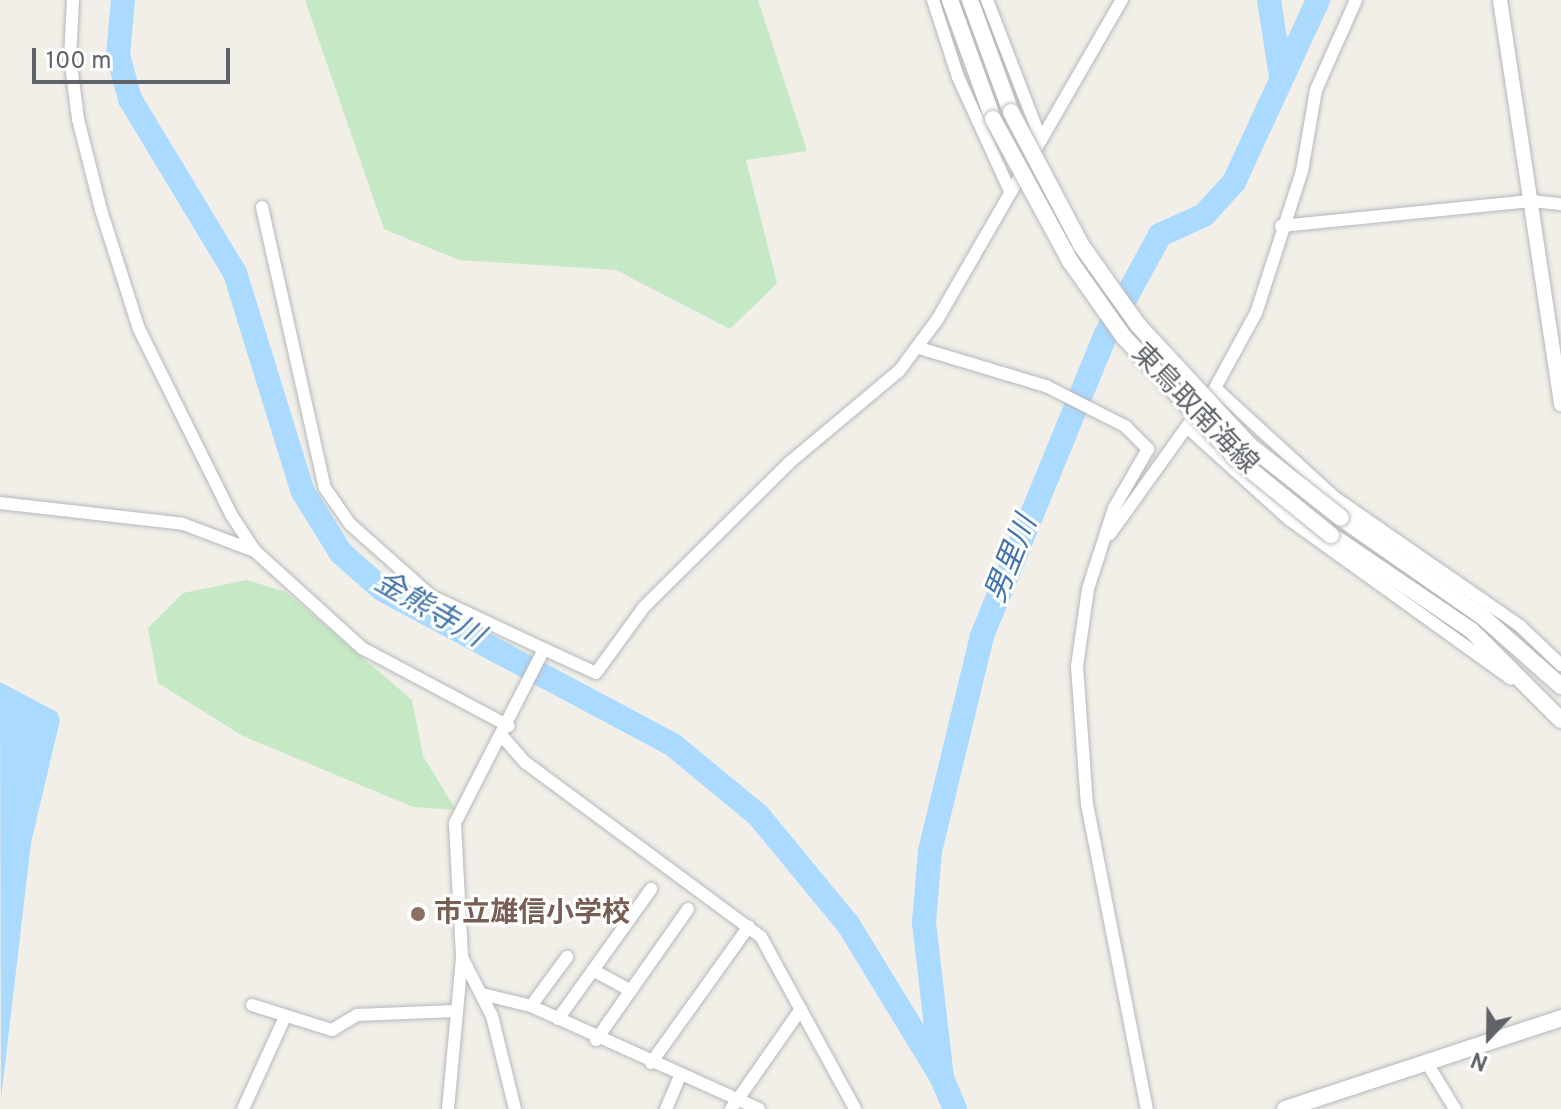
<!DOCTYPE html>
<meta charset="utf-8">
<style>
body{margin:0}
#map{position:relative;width:1561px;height:1109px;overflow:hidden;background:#f1efe8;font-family:Overpass,"Noto Sans JP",sans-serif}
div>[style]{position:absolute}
.green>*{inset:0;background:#c5e8c5}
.water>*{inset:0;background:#aadaff}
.river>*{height:24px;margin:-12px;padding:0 12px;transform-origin:12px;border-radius:12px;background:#aadaff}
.roads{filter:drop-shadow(0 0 2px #b5b8bc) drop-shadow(0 0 2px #b5b8bc)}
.minor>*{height:12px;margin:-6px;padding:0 6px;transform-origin:6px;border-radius:6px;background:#fff}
.tertiary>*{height:14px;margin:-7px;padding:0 7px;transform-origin:7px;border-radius:7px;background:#fff}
.secondary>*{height:16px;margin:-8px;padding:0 8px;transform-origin:8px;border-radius:8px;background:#fff}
.bridges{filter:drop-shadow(0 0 2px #b6babf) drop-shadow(0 0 2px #b6babf)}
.secondary-bridge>*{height:16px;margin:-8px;padding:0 8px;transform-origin:8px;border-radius:8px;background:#fff}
.dots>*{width:22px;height:22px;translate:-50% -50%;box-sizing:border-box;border:4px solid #fff;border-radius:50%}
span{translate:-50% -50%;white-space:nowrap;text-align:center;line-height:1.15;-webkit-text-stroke:6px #fff;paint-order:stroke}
.street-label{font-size:28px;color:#5f6368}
.education-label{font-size:28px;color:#785e54;font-weight:700}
.left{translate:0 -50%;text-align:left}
.water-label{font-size:30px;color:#4174aa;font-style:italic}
.north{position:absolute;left:1449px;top:997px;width:80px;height:80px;-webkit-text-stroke:6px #fff;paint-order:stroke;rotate:202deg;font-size:22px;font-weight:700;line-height:32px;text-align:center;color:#5f6368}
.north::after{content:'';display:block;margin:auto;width:28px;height:36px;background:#5f6368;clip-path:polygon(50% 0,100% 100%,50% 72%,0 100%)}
.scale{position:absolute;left:32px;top:48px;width:198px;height:36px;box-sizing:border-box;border:4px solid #5f6368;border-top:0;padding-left:10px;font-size:24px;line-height:28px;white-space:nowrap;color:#5f6368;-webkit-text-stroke:6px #fff;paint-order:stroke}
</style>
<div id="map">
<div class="green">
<i style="clip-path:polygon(305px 0,758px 0,807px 151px,746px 160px,777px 283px,730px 329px,616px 270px,459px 260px,384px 229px)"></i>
<i style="clip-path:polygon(247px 580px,286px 592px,412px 700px,423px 756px,456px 810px,413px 807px,243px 736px,158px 683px,148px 628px,183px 593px)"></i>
</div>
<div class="water">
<i style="clip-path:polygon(0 682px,57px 712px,60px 720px,31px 843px,1px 1099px)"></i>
</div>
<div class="river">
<i style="left:123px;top:0;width:55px;rotate:95.2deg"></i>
<i style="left:118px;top:55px;width:46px;rotate:74.7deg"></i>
<i style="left:130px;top:99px;width:203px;rotate:58.9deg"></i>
<i style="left:235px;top:273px;width:229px;rotate:72.8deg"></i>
<i style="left:303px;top:492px;width:72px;rotate:58.1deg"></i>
<i style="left:341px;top:553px;width:56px;rotate:41.4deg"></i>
<i style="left:383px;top:590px;width:329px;rotate:28.1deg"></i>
<i style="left:673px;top:745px;width:110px;rotate:39.5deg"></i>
<i style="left:758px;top:815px;width:141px;rotate:50.5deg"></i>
<i style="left:848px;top:924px;width:180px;rotate:58.6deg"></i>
<i style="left:1269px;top:0;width:78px;rotate:81.1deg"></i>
<i style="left:955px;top:1109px;width:34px;rotate:-113deg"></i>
<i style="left:942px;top:1078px;width:157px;rotate:-96.6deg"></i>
<i style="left:924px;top:922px;width:71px;rotate:-85.2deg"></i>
<i style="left:930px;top:851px;width:221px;rotate:-76.4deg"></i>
<i style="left:982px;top:636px;width:326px;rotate:-67.7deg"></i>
<i style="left:1106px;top:334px;width:113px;rotate:-61.4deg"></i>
<i style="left:1160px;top:235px;width:48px;rotate:-24.4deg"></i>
<i style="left:1204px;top:215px;width:45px;rotate:-47.7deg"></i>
<i style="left:1234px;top:182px;width:200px;rotate:-65.2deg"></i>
</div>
<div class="roads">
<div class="minor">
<i style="left:73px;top:0;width:57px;rotate:93deg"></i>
<i style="left:70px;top:57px;width:63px;rotate:82.6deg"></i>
<i style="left:78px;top:119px;width:94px;rotate:75.8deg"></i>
<i style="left:101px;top:210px;width:125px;rotate:72.3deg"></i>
<i style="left:139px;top:329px;width:209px;rotate:63.6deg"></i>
<i style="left:232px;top:516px;width:42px;rotate:56.7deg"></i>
<i style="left:255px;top:551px;width:144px;rotate:42.2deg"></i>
<i style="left:362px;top:648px;width:166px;rotate:28deg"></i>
<i style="left:933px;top:0;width:81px;rotate:72deg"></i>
<i style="left:958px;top:77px;width:125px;rotate:65.5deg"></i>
<i style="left:987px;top:0;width:150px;rotate:68.9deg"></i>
<i style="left:1356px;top:0;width:98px;rotate:114deg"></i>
<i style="left:1316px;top:90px;width:82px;rotate:99.8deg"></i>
<i style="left:1302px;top:171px;width:149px;rotate:107.9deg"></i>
<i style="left:1256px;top:313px;width:85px;rotate:118.7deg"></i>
<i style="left:1215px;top:388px;width:161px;rotate:42.5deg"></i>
<i style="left:1334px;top:497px;width:226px;rotate:34.7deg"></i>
<i style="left:1520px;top:626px;width:57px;rotate:43.6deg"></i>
<i style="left:262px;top:207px;width:288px;rotate:77.4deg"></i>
<i style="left:325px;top:488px;width:44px;rotate:55.2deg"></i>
<i style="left:350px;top:524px;width:108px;rotate:41.6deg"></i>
<i style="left:431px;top:596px;width:125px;rotate:25.1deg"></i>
<i style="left:1281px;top:226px;width:251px;rotate:-5.7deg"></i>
<i style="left:1531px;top:201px;width:30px;rotate:6deg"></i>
<i style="left:919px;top:348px;width:133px;rotate:16.7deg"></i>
<i style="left:1046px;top:386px;width:89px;rotate:26.9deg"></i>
<i style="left:1125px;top:426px;width:33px;rotate:45deg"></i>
<i style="left:1148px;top:449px;width:68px;rotate:120deg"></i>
<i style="left:1114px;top:508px;width:85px;rotate:107.8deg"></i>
<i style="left:1088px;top:589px;width:78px;rotate:98.1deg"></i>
<i style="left:1077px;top:666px;width:138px;rotate:85.9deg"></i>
<i style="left:1087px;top:804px;width:311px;rotate:78.9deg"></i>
<i style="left:1187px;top:427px;width:139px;rotate:42.1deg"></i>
<i style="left:1290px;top:520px;width:272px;rotate:35.7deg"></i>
<i style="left:0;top:503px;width:184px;rotate:6.5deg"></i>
<i style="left:183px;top:524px;width:77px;rotate:20.6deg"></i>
<i style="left:1110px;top:534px;width:173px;rotate:-54.4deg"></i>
<i style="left:503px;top:737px;width:35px;rotate:49deg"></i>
<i style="left:526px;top:763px;width:292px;rotate:36.5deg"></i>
<i style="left:761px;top:937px;width:196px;rotate:61.3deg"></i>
<i style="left:593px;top:970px;width:43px;rotate:28.9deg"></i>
<i style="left:482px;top:994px;width:50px;rotate:13.8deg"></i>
<i style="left:531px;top:1006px;width:250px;rotate:24.3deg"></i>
<i style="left:252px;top:1005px;width:84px;rotate:17.4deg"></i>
<i style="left:332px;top:1030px;width:29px;rotate:-31deg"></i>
<i style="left:357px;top:1015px;width:98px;rotate:-2.3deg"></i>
<i style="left:531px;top:1006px;width:61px;rotate:-53.7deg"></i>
<i style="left:558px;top:1019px;width:160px;rotate:-54.4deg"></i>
<i style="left:596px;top:1040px;width:160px;rotate:-54.9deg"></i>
<i style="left:651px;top:1063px;width:168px;rotate:-54.4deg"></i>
<i style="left:1427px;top:1063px;width:54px;rotate:58.7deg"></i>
<i style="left:243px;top:1109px;width:99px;rotate:-65.5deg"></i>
<i style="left:448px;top:1109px;width:153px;rotate:-84.7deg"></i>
<i style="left:515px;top:1109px;width:96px;rotate:-103.9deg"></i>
<i style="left:492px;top:1016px;width:66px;rotate:-117deg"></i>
<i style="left:462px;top:957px;width:134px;rotate:-93deg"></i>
<i style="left:455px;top:823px;width:195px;rotate:-62.9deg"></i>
<i style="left:544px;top:649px;width:57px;rotate:24.8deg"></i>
<i style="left:596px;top:673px;width:82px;rotate:-54deg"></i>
<i style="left:644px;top:607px;width:206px;rotate:-44.8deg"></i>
<i style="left:790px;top:462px;width:142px;rotate:-39.9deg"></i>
<i style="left:899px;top:371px;width:64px;rotate:-53.3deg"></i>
<i style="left:937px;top:320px;width:370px;rotate:-60deg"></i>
<i style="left:666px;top:1109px;width:36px;rotate:-67deg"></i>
<i style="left:731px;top:1109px;width:122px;rotate:-55deg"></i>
</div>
<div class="tertiary">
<i style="left:1500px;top:0;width:409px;rotate:81.4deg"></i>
</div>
<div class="secondary">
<i style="left:950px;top:0;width:127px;rotate:70.1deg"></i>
<i style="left:970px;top:0;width:119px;rotate:69.9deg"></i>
<i style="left:1341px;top:518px;width:173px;rotate:34.9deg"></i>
<i style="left:1483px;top:617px;width:104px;rotate:41.5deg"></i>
<i style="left:1331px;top:535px;width:169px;rotate:34.2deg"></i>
<i style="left:1471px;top:630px;width:127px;rotate:45deg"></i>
<i style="left:1285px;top:1109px;width:291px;rotate:-18.2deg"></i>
</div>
</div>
<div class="bridges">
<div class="secondary-bridge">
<i style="left:1011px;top:112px;width:150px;rotate:62.2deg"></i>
<i style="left:1081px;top:245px;width:98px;rotate:54.5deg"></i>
<i style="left:1138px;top:325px;width:163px;rotate:47.2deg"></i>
<i style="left:1249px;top:445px;width:117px;rotate:38.4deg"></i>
<i style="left:993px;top:119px;width:162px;rotate:61.5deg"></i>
<i style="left:1070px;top:261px;width:92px;rotate:54.8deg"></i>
<i style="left:1123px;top:336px;width:168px;rotate:47.2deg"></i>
<i style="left:1237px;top:459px;width:121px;rotate:39deg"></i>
</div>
</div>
<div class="dots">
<i style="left:418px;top:914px;background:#8d6e63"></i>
</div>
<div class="street-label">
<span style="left:1194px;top:410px;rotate:46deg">東鳥取南海線</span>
</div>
<div class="education-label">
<span class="left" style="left:434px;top:914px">市立雄信小学校</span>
</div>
<div class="water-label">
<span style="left:1013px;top:560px;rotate:-68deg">男里川</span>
<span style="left:428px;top:611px;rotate:30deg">金熊寺川</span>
</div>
<div class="north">N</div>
<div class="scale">100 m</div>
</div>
